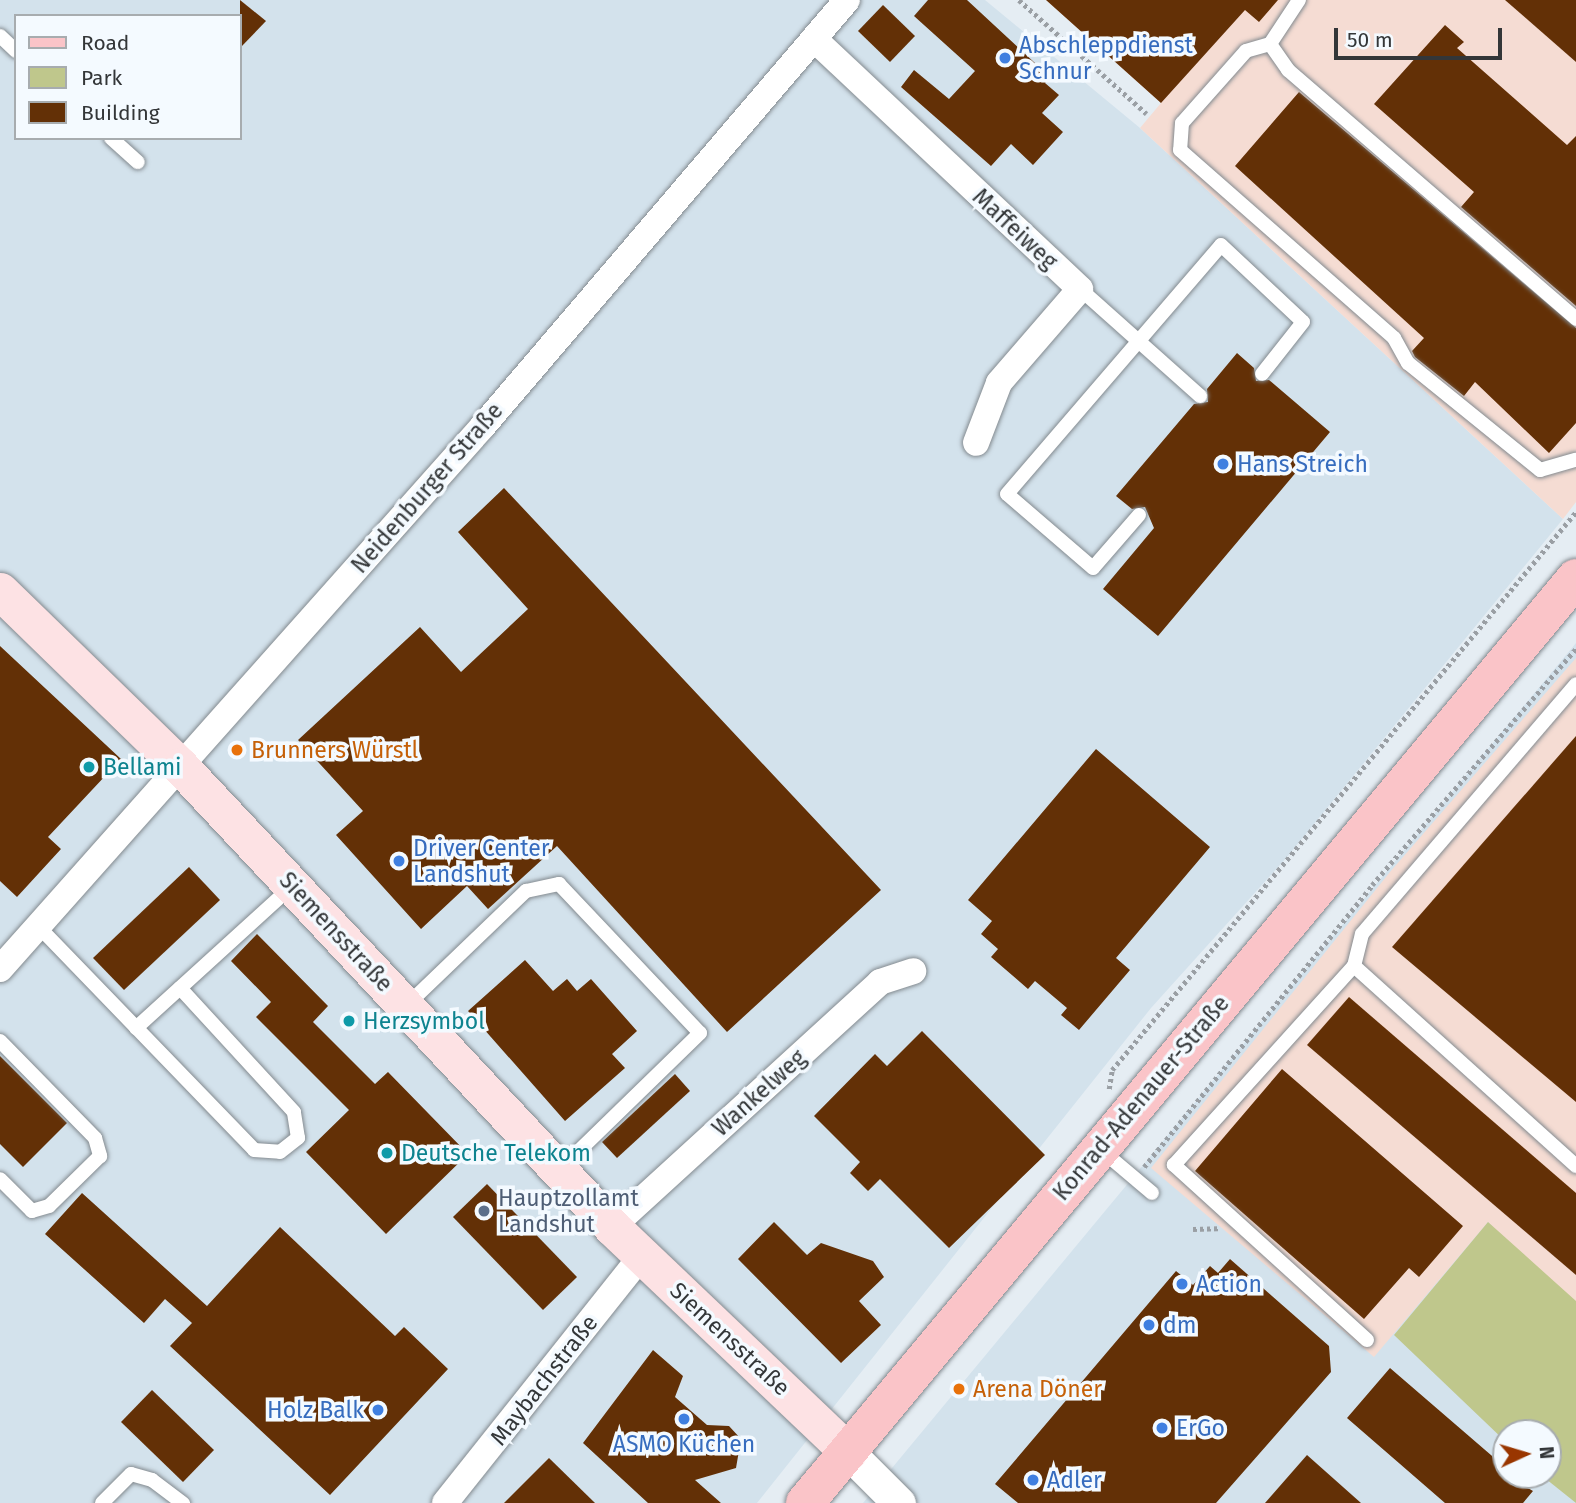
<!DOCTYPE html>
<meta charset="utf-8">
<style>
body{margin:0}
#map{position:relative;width:1576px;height:1503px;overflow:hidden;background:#e5edf3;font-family:"Fira Sans",sans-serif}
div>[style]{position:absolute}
.built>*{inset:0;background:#d3e2ec}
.industrial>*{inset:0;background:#f5dcd3}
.green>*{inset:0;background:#bfc78c}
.building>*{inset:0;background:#633006}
.path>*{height:4.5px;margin-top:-2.25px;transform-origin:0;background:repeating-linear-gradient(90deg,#9a9fa4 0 3.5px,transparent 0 7px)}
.roads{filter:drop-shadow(0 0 2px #838a8f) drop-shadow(0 0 2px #838a8f)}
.service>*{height:14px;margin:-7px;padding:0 7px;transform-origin:7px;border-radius:7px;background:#fff}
.minor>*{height:26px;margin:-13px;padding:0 13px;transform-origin:13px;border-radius:13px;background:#fff}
.tertiary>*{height:33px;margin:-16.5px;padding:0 16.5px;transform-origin:16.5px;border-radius:16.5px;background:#fff}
.secondary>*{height:37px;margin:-18.5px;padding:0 18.5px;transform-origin:18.5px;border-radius:18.5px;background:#fde2e4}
.primary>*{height:38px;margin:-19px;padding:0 19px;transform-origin:19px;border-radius:19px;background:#fac4c8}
.dots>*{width:19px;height:19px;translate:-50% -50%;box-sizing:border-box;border:4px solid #f4faff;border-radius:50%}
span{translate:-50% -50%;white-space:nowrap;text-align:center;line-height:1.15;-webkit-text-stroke:7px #f4faff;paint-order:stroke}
.shop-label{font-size:23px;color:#366cbe}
.left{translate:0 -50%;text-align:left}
.right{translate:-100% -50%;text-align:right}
.street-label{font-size:23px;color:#333638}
.food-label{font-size:23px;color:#c56008}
.culture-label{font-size:23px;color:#0d838f}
.service-label{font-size:23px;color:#4e5e75}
.legend{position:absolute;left:14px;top:14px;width:228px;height:126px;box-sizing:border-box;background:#f4faff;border:2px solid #a7acaf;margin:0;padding:9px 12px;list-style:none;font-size:21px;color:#333638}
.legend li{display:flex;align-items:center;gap:14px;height:35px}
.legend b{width:35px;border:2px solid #a7acaf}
.north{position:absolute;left:1492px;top:1419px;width:70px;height:70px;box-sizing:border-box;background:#f4faff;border:2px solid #a7acaf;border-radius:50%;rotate:86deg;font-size:19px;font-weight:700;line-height:28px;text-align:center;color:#333638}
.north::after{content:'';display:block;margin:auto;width:24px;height:32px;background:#993600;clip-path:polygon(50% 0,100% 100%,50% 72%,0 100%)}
.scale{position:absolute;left:1334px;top:28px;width:168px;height:32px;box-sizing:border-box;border:4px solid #333638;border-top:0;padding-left:9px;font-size:21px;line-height:24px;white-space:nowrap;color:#333638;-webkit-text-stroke:5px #f4faff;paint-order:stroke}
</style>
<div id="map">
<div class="built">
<i style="clip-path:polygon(evenodd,0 0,985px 0,1140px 128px,1563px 519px,1287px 857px,1151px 1008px,757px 1503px,0 1503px,0 0,16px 16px,240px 16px,240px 138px,16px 138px,16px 16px)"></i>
<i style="clip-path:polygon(evenodd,1576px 643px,1576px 1503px,863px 1503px,1576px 643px,1506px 1433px,1548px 1433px,1548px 1475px,1506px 1475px,1506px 1433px)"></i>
</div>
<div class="industrial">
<i style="clip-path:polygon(1046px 0,1576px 0,1576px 502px,1563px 519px,1140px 128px,1161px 103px)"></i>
<i style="clip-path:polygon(1576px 658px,1576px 1311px,1488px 1222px,1374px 1357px,1151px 1168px,1390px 872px)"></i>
</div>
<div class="green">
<i style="clip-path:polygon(1488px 1222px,1576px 1301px,1576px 1503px,1541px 1475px,1548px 1475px,1548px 1433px,1506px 1433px,1506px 1442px,1394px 1335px)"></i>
</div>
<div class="building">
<i style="clip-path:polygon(240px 0,266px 21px,240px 48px)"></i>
<i style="clip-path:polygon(928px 0,967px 0,1050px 77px,1045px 83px,1059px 95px,1042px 113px,1063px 132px,1033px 165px,1011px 144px,991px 166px,901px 87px,914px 70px,949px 99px,975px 71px,914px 16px)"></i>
<i style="clip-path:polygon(1046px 0,1278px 0,1259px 22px,1245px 10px,1161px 103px)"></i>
<i style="clip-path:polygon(1505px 0,1576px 0,1576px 62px)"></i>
<i style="clip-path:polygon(883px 5px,915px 36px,890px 62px,858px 31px)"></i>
<i style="clip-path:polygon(1445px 25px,1464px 42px,1457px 48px,1567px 145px,1576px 136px,1576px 306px,1461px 207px,1474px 192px,1374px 104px)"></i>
<i style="clip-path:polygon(1299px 92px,1576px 328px,1576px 423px,1549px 453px,1475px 382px,1464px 396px,1415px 357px,1412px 351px,1424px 338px,1235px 166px)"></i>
<i style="clip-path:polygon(1237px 353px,1254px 368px,1256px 381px,1269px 380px,1330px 432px,1158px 636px,1103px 589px,1154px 528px,1145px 507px,1132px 509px,1116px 496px,1194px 404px,1208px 402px,1207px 389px)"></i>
<i style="clip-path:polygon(504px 488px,881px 890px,727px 1032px,557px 846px,488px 909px,467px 886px,421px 929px,336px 835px,363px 811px,298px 740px,420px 627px,461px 672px,528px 609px,458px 532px)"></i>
<i style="clip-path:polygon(0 646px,121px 759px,48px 837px,61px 849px,17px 897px,0 881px)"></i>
<i style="clip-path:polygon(1576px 736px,1576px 1102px,1392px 947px)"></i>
<i style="clip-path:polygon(1096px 749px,1210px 847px,1116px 958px,1130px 970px,1079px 1030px,1061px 1015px,1067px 1008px,1035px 981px,1028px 989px,991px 957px,998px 949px,981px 934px,992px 921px,968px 900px)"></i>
<i style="clip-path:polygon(189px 867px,220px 900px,124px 990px,93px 958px)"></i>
<i style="clip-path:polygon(257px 934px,328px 1006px,313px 1022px,375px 1084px,388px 1072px,468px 1154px,386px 1234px,306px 1152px,349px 1110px,256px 1017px,271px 1002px,231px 961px)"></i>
<i style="clip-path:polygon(525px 960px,553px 991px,567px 979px,577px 991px,591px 979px,637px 1031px,612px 1054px,625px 1068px,565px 1121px,468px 1011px)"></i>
<i style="clip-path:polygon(1349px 997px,1576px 1193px,1576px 1275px,1307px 1045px)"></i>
<i style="clip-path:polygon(922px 1031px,1045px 1155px,949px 1248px,880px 1179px,868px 1191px,850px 1173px,860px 1162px,814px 1116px,875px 1054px,887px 1066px)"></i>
<i style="clip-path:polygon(0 1056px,67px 1123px,23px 1167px,0 1144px)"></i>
<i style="clip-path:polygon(1282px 1069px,1463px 1226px,1419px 1277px,1409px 1268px,1364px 1319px,1195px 1171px)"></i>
<i style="clip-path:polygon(675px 1074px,690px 1091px,617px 1158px,602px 1142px)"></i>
<i style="clip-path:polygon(487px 1184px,577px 1277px,543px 1310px,453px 1217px)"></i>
<i style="clip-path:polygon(82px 1193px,207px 1306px,280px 1227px,395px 1336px,404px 1327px,448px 1369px,330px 1495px,170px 1346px,192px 1323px,165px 1299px,144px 1323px,45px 1234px)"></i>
<i style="clip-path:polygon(774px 1222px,807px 1255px,821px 1243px,873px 1261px,884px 1277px,859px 1301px,881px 1325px,841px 1363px,738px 1259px)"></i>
<i style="clip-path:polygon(1230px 1259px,1329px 1346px,1331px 1372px,1216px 1503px,1018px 1503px,995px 1484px,1176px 1271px,1193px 1285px,1210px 1266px,1218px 1273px)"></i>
<i style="clip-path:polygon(653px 1350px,683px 1376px,675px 1397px,707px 1425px,729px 1426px,741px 1439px,736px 1468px,695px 1480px,721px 1503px,648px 1503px,583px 1443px)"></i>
<i style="clip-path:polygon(1390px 1368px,1506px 1468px,1506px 1475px,1533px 1491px,1523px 1503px,1445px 1503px,1347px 1418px)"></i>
<i style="clip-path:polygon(152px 1390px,214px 1450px,183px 1482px,121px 1422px)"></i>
<i style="clip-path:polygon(1307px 1455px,1361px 1503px,1265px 1503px)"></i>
<i style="clip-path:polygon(549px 1458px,595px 1503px,504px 1503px)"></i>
</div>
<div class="path">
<i style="left:1019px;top:0;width:171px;rotate:41.7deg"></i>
<i style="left:1109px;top:1089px;width:19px;rotate:-81deg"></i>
<i style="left:1112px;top:1070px;width:726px;rotate:-50.26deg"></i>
<i style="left:1144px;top:1167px;width:363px;rotate:-51deg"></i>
<i style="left:1372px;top:885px;width:312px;rotate:-49.2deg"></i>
<i style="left:1193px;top:1229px;width:25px;rotate:-2deg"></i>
</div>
<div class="roads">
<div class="service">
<i style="left:1299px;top:0;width:53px;rotate:123.4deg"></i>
<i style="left:1270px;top:44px;width:25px;rotate:164deg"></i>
<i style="left:1246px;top:51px;width:96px;rotate:131.6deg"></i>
<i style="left:1182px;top:123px;width:27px;rotate:94deg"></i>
<i style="left:1180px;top:150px;width:285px;rotate:41.3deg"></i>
<i style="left:1394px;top:338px;width:29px;rotate:61deg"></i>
<i style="left:1408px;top:363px;width:170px;rotate:39deg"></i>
<i style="left:1540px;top:470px;width:37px;rotate:-16deg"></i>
<i style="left:0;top:36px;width:22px;rotate:43deg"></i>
<i style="left:1270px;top:44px;width:32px;rotate:55deg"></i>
<i style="left:1288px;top:70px;width:381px;rotate:40.8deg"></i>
<i style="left:111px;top:138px;width:36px;rotate:42deg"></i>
<i style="left:1080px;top:289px;width:161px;rotate:41.7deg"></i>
<i style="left:1139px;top:515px;width:70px;rotate:131deg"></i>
<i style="left:1093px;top:568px;width:113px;rotate:-139.3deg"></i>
<i style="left:1007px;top:494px;width:328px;rotate:-49.3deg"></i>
<i style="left:1221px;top:245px;width:112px;rotate:43.2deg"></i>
<i style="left:1303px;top:322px;width:66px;rotate:128.3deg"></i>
<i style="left:38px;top:926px;width:311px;rotate:46deg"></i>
<i style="left:254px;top:1150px;width:26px;rotate:4deg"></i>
<i style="left:280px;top:1152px;width:23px;rotate:-38deg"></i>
<i style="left:298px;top:1138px;width:26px;rotate:-99deg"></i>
<i style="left:294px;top:1112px;width:168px;rotate:-132.6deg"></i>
<i style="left:180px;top:988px;width:151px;rotate:-42.3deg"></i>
<i style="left:1354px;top:966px;width:299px;rotate:42deg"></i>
<i style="left:407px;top:1005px;width:165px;rotate:-43.8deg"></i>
<i style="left:526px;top:891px;width:34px;rotate:-12deg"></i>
<i style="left:559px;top:884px;width:205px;rotate:46.6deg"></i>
<i style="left:700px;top:1033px;width:195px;rotate:135.8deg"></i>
<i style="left:136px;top:1028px;width:59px;rotate:-42.3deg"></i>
<i style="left:0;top:1041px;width:136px;rotate:45.6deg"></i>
<i style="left:95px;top:1138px;width:19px;rotate:74deg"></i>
<i style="left:100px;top:1156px;width:71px;rotate:135.6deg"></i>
<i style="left:49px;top:1206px;width:18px;rotate:164deg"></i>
<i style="left:32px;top:1211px;width:45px;rotate:-135deg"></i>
<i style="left:1100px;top:1149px;width:68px;rotate:40.2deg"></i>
<i style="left:1367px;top:1340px;width:261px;rotate:-137.8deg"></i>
<i style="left:1174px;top:1165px;width:268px;rotate:-47.9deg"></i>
<i style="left:1354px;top:966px;width:33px;rotate:-76deg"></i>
<i style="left:1362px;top:934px;width:329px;rotate:-49.4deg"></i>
<i style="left:102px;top:1503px;width:41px;rotate:-45deg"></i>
<i style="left:131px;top:1474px;width:22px;rotate:16deg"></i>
<i style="left:152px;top:1480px;width:39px;rotate:37deg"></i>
</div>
<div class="minor">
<i style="left:814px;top:39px;width:365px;rotate:43.2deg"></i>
<i style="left:1080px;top:289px;width:124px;rotate:130.8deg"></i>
<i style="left:999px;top:383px;width:64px;rotate:111deg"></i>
<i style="left:0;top:969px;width:727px;rotate:-48.35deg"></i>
<i style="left:483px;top:426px;width:560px;rotate:-49.49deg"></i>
<i style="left:612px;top:1227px;width:363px;rotate:-42.4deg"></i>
<i style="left:880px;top:982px;width:35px;rotate:-18deg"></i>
<i style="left:445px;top:1503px;width:315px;rotate:-51.5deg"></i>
</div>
<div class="tertiary">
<i style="left:848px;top:1452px;width:72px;rotate:45deg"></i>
</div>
<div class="secondary">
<i style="left:0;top:591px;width:251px;rotate:44.2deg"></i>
<i style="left:180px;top:766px;width:632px;rotate:46.86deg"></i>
<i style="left:612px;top:1227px;width:326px;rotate:43.6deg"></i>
</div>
<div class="primary">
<i style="left:805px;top:1503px;width:1204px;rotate:-50.19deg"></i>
</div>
</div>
<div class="dots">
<i style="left:1005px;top:58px;background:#3f7fe0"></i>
<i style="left:1223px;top:464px;background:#3f7fe0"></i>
<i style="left:237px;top:750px;background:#e8710a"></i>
<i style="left:89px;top:767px;background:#0f9aa8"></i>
<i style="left:399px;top:861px;background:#3f7fe0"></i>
<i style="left:349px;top:1021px;background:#0f9aa8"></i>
<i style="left:387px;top:1153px;background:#0f9aa8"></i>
<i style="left:484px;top:1211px;background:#5c6f8a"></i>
<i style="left:1182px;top:1284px;background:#3f7fe0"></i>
<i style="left:1149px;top:1325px;background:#3f7fe0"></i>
<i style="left:959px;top:1389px;background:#e8710a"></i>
<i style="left:378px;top:1410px;background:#3f7fe0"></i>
<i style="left:684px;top:1419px;background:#3f7fe0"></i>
<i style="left:1162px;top:1428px;background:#3f7fe0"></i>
<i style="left:1033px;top:1480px;background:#3f7fe0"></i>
</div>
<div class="shop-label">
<span class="left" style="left:1019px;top:58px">Abschleppdienst<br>Schnur</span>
<span class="left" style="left:1237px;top:464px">Hans Streich</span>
<span class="left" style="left:413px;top:861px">Driver Center<br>Landshut</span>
<span class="left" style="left:1196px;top:1284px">Action</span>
<span class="left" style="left:1163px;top:1325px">dm</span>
<span class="right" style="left:364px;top:1410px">Holz Balk</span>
<span class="left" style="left:1176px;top:1428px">ErGo</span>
<span style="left:684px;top:1444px">ASMO Küchen</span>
<span class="left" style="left:1047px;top:1480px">Adler</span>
</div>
<div class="street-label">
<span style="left:1015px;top:229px;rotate:43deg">Maffeiweg</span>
<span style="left:427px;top:488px;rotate:-49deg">Neidenburger Straße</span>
<span style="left:336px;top:932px;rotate:47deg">Siemensstraße</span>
<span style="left:759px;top:1093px;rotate:-42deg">Wankelweg</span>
<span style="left:1141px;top:1098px;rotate:-50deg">Konrad-Adenauer-Straße</span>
<span style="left:730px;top:1339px;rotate:43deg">Siemensstraße</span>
<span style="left:544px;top:1380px;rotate:-52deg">Maybachstraße</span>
</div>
<div class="food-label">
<span class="left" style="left:251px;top:750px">Brunners Würstl</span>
<span class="left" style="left:973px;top:1389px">Arena Döner</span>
</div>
<div class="culture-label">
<span class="left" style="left:103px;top:767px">Bellami</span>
<span class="left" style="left:363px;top:1021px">Herzsymbol</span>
<span class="left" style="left:401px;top:1153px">Deutsche Telekom</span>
</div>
<div class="service-label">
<span class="left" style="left:498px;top:1211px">Hauptzollamt<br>Landshut</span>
</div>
<ul class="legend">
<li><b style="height:9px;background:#fac4c8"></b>Road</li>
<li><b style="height:19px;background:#bfc78c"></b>Park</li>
<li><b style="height:19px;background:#633006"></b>Building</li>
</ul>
<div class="north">N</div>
<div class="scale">50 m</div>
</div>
